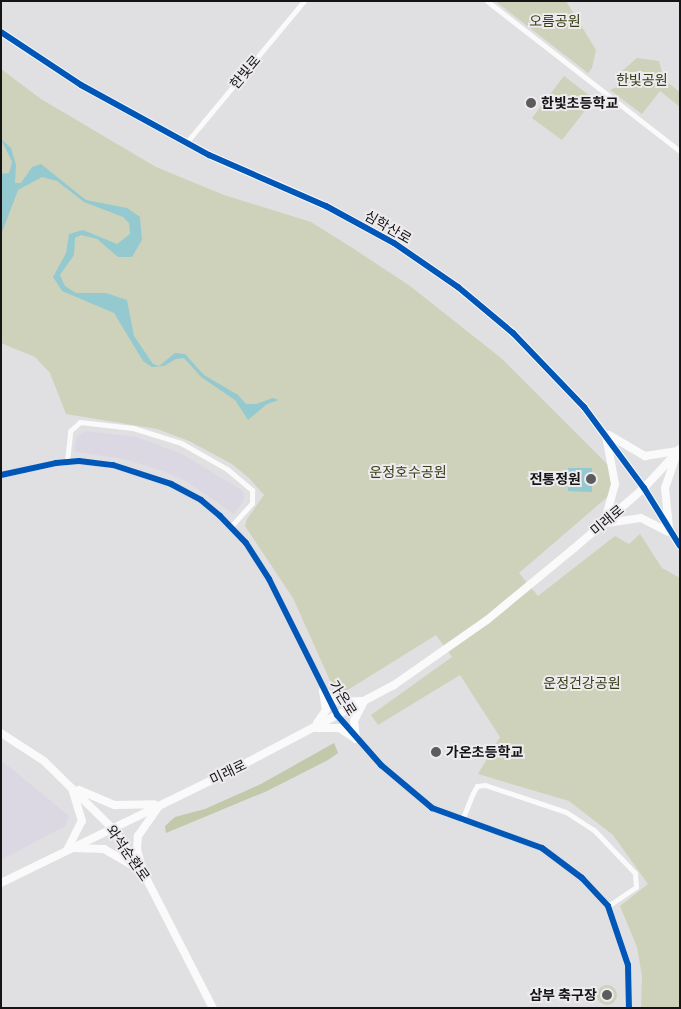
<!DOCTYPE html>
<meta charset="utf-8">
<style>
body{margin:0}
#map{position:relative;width:681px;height:1009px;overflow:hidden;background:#e0dfe1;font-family:Cabin,"Noto Sans KR",sans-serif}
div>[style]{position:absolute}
.commercial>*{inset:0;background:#dbd8e4}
.green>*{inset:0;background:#ced2ba}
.round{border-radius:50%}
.forest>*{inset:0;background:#c2c8aa}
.water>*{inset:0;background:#94c9d0}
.street>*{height:5px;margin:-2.5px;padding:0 2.5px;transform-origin:2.5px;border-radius:2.5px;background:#fafafa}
.secondary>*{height:8px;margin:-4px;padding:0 4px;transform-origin:4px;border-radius:4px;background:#fafafa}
.cycleway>*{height:6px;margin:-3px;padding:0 3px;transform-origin:3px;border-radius:3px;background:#0057b8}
.dots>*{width:14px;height:14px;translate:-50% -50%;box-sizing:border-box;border:2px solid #eeebef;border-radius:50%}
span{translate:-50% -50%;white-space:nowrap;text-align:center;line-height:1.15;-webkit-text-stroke:4px #eeebef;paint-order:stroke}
.park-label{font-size:14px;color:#373e13}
.street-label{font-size:14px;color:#161516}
.poi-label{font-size:14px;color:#161516;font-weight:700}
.left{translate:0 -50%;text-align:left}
.right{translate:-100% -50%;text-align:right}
.frame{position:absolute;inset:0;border:2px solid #161516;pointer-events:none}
</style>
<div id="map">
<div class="commercial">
<i style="clip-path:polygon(86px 431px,136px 437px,182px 454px,243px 491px,244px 500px,234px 514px,186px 481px,163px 471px,124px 459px,75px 452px,76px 438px)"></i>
<i style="clip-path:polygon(1px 760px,69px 816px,65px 826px,1px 860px)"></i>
</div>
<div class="green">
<i style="clip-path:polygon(495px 1px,566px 1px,596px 50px,592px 68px,588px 73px)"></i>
<i style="clip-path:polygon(637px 58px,659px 61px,664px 80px,680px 92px,680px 107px,660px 91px,642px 114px,610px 90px,621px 85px,622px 71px)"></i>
<i style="clip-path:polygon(1px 69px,41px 99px,156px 167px,224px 195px,311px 222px,354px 249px,410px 286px,501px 358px,612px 469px,612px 493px,519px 573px,538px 596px,615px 536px,629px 544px,640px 534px,662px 568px,680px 578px,680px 1008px,641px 1008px,642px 976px,637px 947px,620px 906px,648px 884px,613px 835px,569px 801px,478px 774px,500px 737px,460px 675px,378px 725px,371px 715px,452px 657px,436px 635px,346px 691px,339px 692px,332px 685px,293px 598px,245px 526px,247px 519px,264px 495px,249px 478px,232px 464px,189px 441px,157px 429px,66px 414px,50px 373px,35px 357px,1px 343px)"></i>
<i style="clip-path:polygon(564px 76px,594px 99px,562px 140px,532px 118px)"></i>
<i class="round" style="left:597px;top:985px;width:20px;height:20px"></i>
</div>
<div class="forest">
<i style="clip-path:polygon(334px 743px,338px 753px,328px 760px,267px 791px,166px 833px,165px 826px,175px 817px,205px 809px,261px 784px)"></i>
</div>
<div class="water">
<i style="clip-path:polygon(1px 139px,11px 148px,16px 165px,15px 183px,21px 183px,32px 167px,41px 164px,86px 200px,127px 208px,140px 217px,142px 240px,132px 257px,118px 257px,97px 239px,81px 235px,75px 238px,74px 255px,60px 275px,65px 286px,76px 293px,106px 293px,127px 300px,134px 336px,153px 364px,159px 366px,175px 353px,185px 354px,204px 375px,238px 395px,246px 404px,256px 404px,273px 398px,279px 400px,267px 404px,248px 420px,235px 400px,201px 377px,184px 358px,176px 359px,164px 366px,152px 367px,143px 361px,114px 313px,62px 291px,53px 277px,66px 253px,69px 234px,83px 230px,117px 244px,130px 234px,129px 223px,123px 217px,84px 202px,57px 181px,42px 177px,18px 190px,1px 235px,1px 174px,9px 173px,12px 162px)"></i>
<i style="clip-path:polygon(568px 468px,592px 468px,592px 492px,568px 491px)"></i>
</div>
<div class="street">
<i style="left:487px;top:1px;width:244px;rotate:37.9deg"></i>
<i style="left:186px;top:143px;width:185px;rotate:-50.3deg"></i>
<i style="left:67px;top:462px;width:31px;rotate:-84deg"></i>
<i style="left:70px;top:431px;width:13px;rotate:-42deg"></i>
<i style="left:80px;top:422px;width:53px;rotate:6.5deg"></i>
<i style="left:133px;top:428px;width:50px;rotate:17.4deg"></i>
<i style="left:181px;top:443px;width:53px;rotate:29.5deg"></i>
<i style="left:227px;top:469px;width:33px;rotate:40deg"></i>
<i style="left:252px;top:490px;width:13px;rotate:90deg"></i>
<i style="left:252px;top:503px;width:31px;rotate:132deg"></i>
<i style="left:1px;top:475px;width:56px;rotate:-12.3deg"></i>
<i style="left:56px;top:463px;width:23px;rotate:-5deg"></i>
<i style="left:79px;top:461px;width:34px;rotate:7deg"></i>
<i style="left:113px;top:465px;width:61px;rotate:18.1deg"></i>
<i style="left:171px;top:484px;width:34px;rotate:28deg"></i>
<i style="left:201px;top:500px;width:25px;rotate:40deg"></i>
<i style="left:220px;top:516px;width:37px;rotate:46deg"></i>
<i style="left:246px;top:543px;width:43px;rotate:57.4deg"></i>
<i style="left:269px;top:579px;width:152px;rotate:63.4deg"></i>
<i style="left:337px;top:715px;width:67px;rotate:48.7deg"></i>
<i style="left:381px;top:765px;width:67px;rotate:40.1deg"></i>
<i style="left:432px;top:808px;width:117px;rotate:20deg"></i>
<i style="left:542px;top:848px;width:50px;rotate:36.9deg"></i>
<i style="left:582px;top:878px;width:38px;rotate:47deg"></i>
<i style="left:608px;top:906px;width:62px;rotate:71.3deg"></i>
<i style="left:628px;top:965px;width:43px;rotate:88.7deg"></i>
<i style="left:462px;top:820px;width:29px;rotate:-68deg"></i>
<i style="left:473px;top:793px;width:8px;rotate:-60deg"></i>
<i style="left:477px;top:786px;width:8px;rotate:-7deg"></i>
<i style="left:485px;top:785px;width:85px;rotate:18.4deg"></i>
<i style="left:566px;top:812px;width:33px;rotate:33deg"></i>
<i style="left:594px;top:830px;width:59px;rotate:46.4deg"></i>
<i style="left:635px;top:873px;width:14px;rotate:86deg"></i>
<i style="left:636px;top:887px;width:34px;rotate:146deg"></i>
</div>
<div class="secondary">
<i style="left:1px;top:32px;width:96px;rotate:33.5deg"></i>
<i style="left:81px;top:85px;width:146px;rotate:28.7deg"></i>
<i style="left:209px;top:155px;width:128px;rotate:23.6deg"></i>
<i style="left:326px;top:206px;width:77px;rotate:28.6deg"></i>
<i style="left:394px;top:243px;width:78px;rotate:34.5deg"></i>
<i style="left:458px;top:287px;width:72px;rotate:39.9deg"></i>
<i style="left:513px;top:333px;width:103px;rotate:46.2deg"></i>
<i style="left:584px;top:407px;width:101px;rotate:53.5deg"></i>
<i style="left:644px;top:488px;width:68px;rotate:58.2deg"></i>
<i style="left:609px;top:435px;width:42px;rotate:30.3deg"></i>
<i style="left:645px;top:456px;width:33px;rotate:-9deg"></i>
<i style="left:606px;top:523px;width:35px;rotate:-8deg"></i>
<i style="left:641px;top:518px;width:30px;rotate:27deg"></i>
<i style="left:604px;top:524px;width:41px;rotate:-74.6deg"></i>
<i style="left:615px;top:484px;width:49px;rotate:-100.6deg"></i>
<i style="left:669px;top:528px;width:40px;rotate:-95.7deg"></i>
<i style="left:665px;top:488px;width:36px;rotate:-71deg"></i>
<i style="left:323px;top:691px;width:20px;rotate:33deg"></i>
<i style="left:340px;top:702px;width:21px;rotate:-3deg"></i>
<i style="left:317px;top:723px;width:16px;rotate:-55deg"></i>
<i style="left:326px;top:710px;width:19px;rotate:-99deg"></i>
<i style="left:316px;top:728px;width:23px"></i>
<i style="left:339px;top:728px;width:20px;rotate:33deg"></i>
<i style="left:1px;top:733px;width:51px;rotate:33.1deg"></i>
<i style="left:44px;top:761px;width:95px;rotate:44.6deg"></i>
<i style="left:112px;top:828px;width:56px;rotate:55.2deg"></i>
<i style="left:144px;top:874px;width:151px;rotate:62.8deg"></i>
<i style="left:356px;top:739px;width:18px;rotate:-96deg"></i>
<i style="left:354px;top:721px;width:22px;rotate:-63deg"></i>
<i style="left:79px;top:790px;width:39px;rotate:23deg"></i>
<i style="left:115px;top:805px;width:39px;rotate:-1deg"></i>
<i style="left:68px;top:848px;width:30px;rotate:-63deg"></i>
<i style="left:82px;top:821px;width:34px;rotate:-107deg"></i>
<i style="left:74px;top:848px;width:30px;rotate:2deg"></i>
<i style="left:104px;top:849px;width:38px;rotate:30deg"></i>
<i style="left:142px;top:867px;width:19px;rotate:-106deg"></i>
<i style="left:137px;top:849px;width:13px;rotate:-86deg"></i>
<i style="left:138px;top:836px;width:37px;rotate:-55deg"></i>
<i style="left:1px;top:883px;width:251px;rotate:-26deg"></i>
<i style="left:227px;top:773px;width:189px;rotate:-27.8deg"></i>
<i style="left:394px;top:685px;width:113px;rotate:-35deg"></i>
<i style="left:487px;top:620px;width:110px;rotate:-39.5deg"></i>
<i style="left:572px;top:550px;width:95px;rotate:-40.7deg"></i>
<i style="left:644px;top:488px;width:53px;rotate:-47.3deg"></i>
</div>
<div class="cycleway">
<i style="left:1px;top:32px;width:96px;rotate:33.5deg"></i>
<i style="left:81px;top:85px;width:146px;rotate:28.7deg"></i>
<i style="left:209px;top:155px;width:128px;rotate:23.6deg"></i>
<i style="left:326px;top:206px;width:77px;rotate:28.6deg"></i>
<i style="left:394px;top:243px;width:78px;rotate:34.5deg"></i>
<i style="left:458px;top:287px;width:72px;rotate:39.9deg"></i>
<i style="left:513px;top:333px;width:103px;rotate:46.2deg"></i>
<i style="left:584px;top:407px;width:101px;rotate:53.5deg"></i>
<i style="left:644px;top:488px;width:68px;rotate:58.2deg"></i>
<i style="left:1px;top:475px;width:56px;rotate:-12.3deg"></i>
<i style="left:56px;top:463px;width:23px;rotate:-5deg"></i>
<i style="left:79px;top:461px;width:34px;rotate:7deg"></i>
<i style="left:113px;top:465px;width:61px;rotate:18.1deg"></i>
<i style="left:171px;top:484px;width:34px;rotate:28deg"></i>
<i style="left:201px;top:500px;width:25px;rotate:40deg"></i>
<i style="left:220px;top:516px;width:37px;rotate:46deg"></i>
<i style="left:246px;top:543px;width:43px;rotate:57.4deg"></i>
<i style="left:269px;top:579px;width:152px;rotate:63.4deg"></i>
<i style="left:337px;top:715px;width:67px;rotate:48.7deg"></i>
<i style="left:381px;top:765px;width:67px;rotate:40.1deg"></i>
<i style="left:432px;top:808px;width:117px;rotate:20deg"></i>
<i style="left:542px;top:848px;width:50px;rotate:36.9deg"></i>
<i style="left:582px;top:878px;width:38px;rotate:47deg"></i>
<i style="left:608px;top:906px;width:62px;rotate:71.3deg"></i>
<i style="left:628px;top:965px;width:43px;rotate:88.7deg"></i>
</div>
<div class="dots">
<i style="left:531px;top:103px;background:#5d5c5d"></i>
<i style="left:591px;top:479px;background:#5d5c5d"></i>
<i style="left:436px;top:752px;background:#5d5c5d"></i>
<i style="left:607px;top:995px;background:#5d5c5d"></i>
</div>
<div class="park-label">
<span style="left:555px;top:21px">오름공원</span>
<span style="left:642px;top:80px">한빛공원</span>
<span style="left:408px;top:472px">운정호수공원</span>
<span style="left:582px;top:683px">운정건강공원</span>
</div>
<div class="street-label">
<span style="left:245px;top:72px;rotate:-50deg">한빛로</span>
<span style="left:388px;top:227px;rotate:30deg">심학산로</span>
<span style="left:607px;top:520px;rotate:-40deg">미래로</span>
<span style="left:343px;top:698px;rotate:58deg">가온로</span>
<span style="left:228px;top:772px;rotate:-26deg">미래로</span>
<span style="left:128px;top:853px;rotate:55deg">와석순환로</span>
</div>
<div class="poi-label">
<span class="left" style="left:541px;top:103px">한빛초등학교</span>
<span class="right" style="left:581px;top:479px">전통정원</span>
<span class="left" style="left:446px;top:752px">가온초등학교</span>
<span class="right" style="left:597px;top:995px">삼부 축구장</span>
</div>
<div class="frame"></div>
</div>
